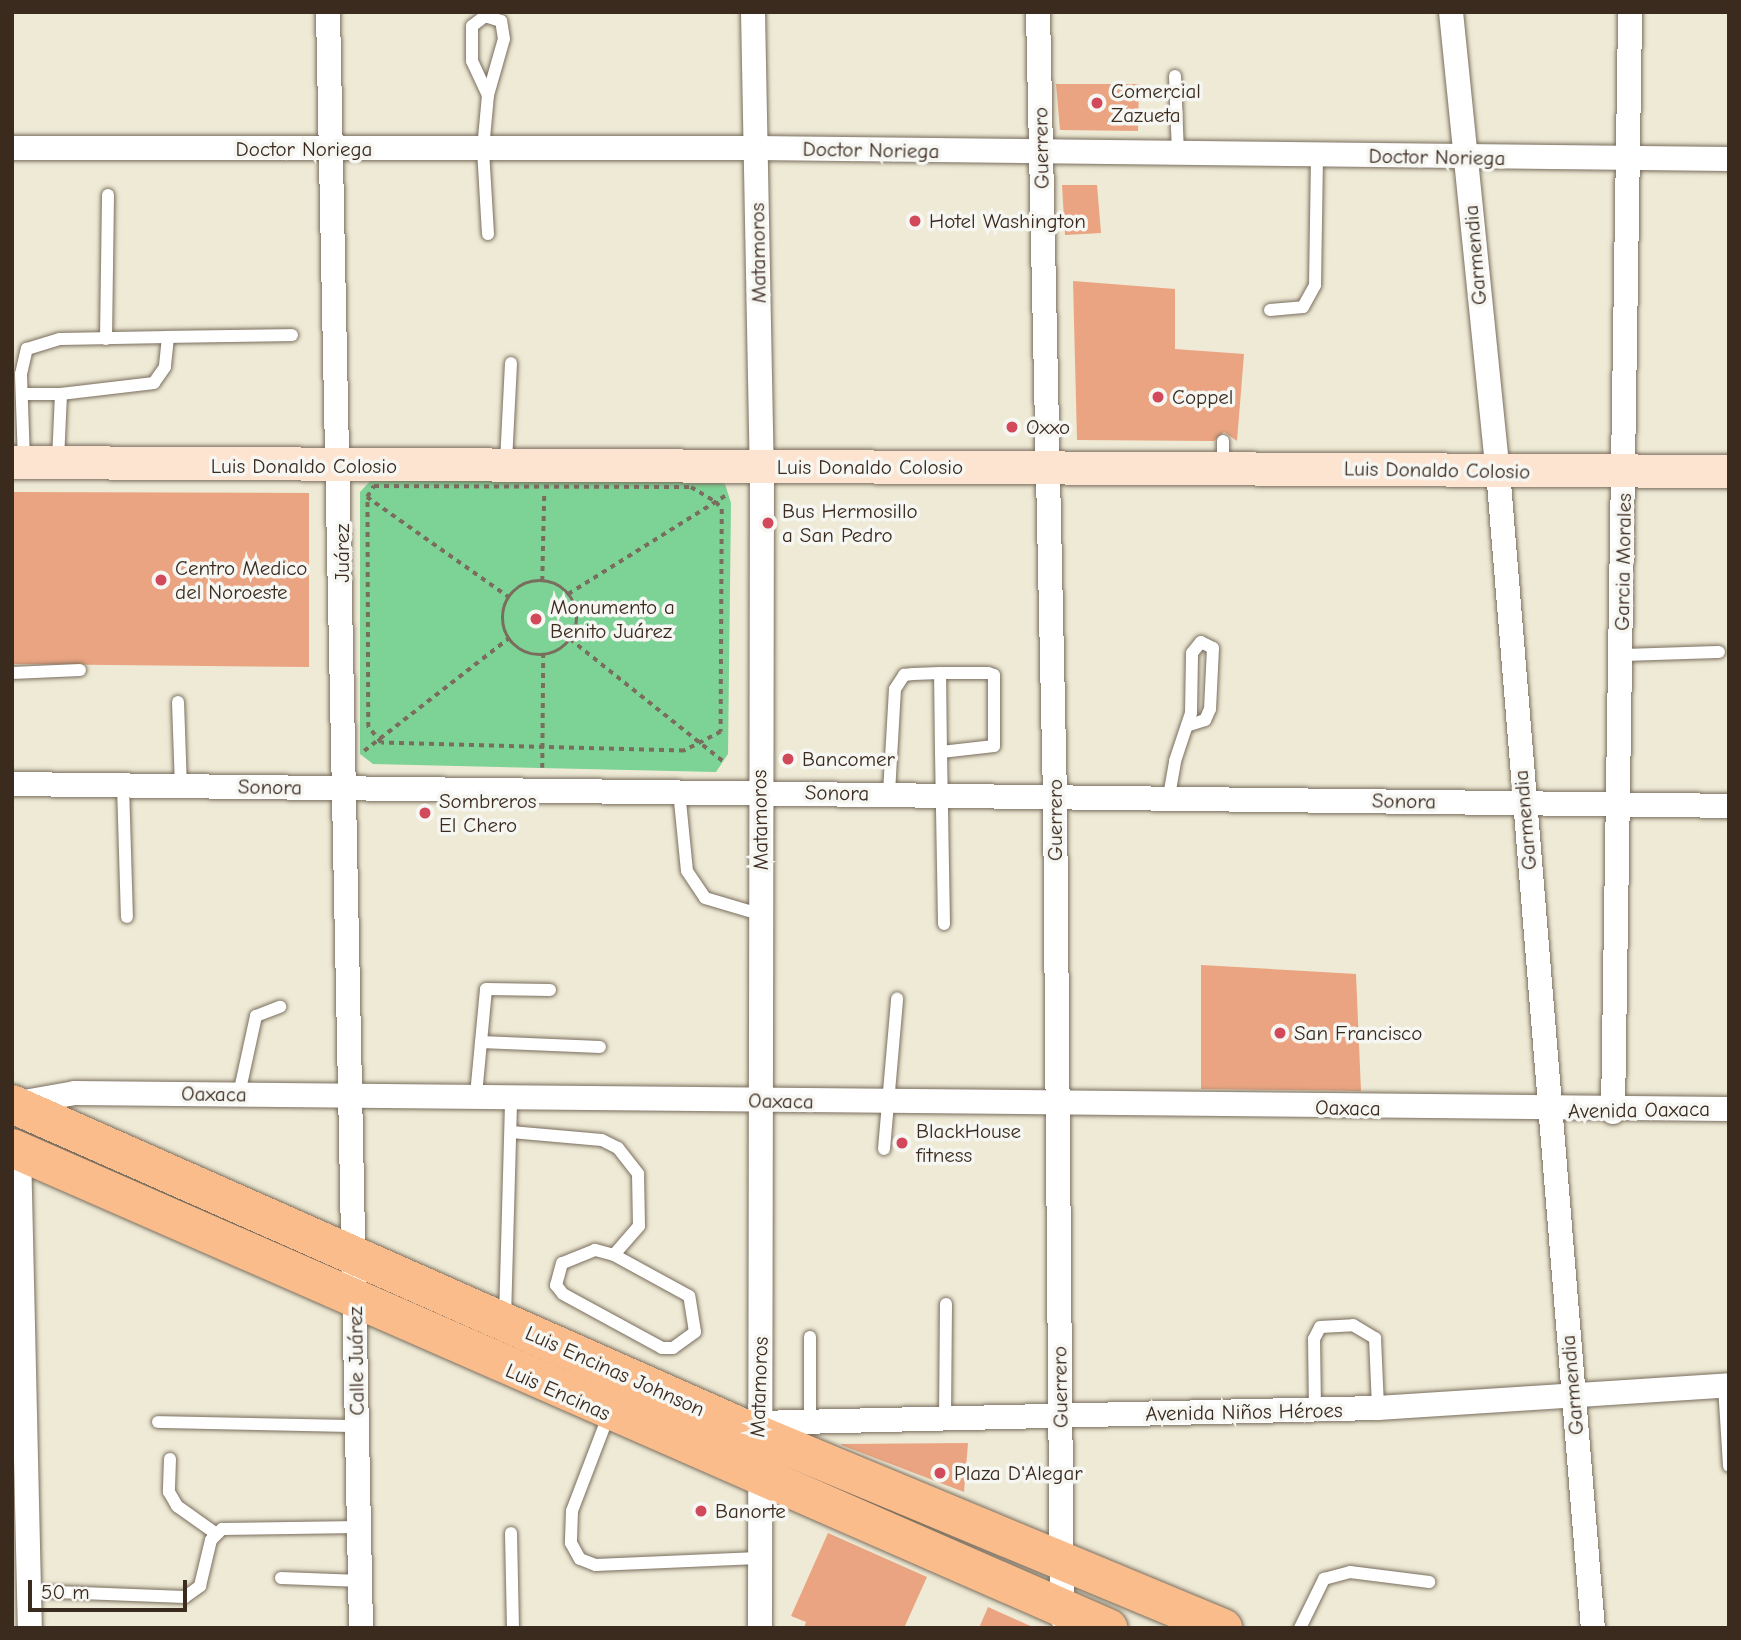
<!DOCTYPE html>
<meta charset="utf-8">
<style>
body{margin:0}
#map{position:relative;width:1741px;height:1640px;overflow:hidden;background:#eeead5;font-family:"Comic Neue",sans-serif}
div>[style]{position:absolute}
.green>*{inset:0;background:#7dd295}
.building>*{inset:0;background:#eaa481}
.path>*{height:3.5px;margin-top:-1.75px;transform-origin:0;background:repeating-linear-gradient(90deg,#7a6d5e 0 5px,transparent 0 10px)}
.path>.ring{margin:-1.75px;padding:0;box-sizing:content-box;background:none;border:3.5px solid #7a6d5e;border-radius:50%}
.roads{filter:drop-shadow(0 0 2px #7a6d5e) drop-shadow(0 0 2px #7a6d5e)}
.lane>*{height:12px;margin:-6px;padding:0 6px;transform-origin:6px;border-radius:6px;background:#fff}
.street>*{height:24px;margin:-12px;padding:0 12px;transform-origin:12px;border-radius:12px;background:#fff}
.secondary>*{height:33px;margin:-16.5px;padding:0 16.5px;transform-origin:16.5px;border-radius:16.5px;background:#fde4d1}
.primary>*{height:38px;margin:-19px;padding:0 19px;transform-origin:19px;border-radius:19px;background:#fabc8b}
.dots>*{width:19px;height:19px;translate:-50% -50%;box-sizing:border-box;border:4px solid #f6f6f2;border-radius:50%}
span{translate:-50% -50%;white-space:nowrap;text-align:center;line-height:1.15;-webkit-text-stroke:7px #f6f6f2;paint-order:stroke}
.poi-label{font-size:21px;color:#3b2a1e}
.left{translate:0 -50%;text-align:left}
.street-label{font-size:21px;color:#3b2a1e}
.frame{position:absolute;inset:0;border:14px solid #3b2a1e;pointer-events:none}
.scale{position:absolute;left:28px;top:1580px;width:159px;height:32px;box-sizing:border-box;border:4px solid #3b2a1e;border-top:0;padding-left:9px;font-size:21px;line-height:24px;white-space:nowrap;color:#3b2a1e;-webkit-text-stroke:5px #f6f6f2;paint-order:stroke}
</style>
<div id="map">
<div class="green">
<i style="clip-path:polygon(374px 477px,709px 477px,725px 484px,731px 503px,728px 754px,716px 772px,373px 764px,360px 754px,360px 492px)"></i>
</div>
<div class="building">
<i style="clip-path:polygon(1056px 84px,1139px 84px,1138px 131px,1060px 130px)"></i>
<i style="clip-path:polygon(1062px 185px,1097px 185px,1101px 233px,1065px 235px)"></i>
<i style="clip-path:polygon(1073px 281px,1175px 289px,1175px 349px,1244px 354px,1237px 441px,1224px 432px,1214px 441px,1077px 440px)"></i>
<i style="clip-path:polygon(12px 492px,309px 493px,309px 667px,12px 664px)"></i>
<i style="clip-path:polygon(1201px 965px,1356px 974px,1361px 1091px,1201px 1089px)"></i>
<i style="clip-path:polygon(968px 1443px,964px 1492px,841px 1445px,841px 1444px)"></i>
<i style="clip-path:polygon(828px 1533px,927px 1577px,904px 1628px,804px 1628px,806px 1622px,791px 1616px)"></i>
<i style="clip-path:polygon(988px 1607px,1035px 1628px,979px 1628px)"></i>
</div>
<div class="path">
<i style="left:374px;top:486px;width:317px;rotate:0.2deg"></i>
<i style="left:691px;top:487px;width:29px;rotate:31deg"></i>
<i style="left:716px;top:502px;width:9px;rotate:49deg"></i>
<i style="left:722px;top:509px;width:223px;rotate:90.3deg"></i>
<i style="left:721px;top:732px;width:42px;rotate:152.8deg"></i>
<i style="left:684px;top:751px;width:303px;rotate:-178.5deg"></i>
<i style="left:381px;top:743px;width:21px;rotate:-129deg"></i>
<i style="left:368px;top:727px;width:230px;rotate:-90.2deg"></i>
<i style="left:367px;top:497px;width:13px;rotate:-58deg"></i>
<i style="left:367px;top:497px;width:174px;rotate:35.2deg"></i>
<i style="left:542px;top:581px;width:89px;rotate:-88.7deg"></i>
<i class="ring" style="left:503px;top:581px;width:70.5px;height:70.5px"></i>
<i style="left:568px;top:594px;width:189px;rotate:-32deg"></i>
<i style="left:570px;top:639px;width:197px;rotate:38.6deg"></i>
<i style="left:364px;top:751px;width:184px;rotate:-37.9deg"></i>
<i style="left:542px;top:768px;width:113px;rotate:-89.5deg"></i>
</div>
<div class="roads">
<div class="lane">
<i style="left:1175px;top:76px;width:78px;rotate:87.8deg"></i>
<i style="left:488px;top:234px;width:85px;rotate:-93.4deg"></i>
<i style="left:483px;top:149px;width:54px;rotate:-84.7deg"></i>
<i style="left:488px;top:95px;width:58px;rotate:-74.1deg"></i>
<i style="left:504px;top:39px;width:18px;rotate:-99deg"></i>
<i style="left:501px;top:21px;width:17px;rotate:-163deg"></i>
<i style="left:485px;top:16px;width:16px;rotate:142deg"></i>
<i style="left:472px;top:26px;width:35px;rotate:90deg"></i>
<i style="left:472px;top:61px;width:38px;rotate:65deg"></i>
<i style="left:1270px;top:310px;width:33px;rotate:-5deg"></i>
<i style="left:1303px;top:307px;width:25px;rotate:-61deg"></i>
<i style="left:1315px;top:285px;width:129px;rotate:-89.1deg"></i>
<i style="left:168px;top:337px;width:124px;rotate:-0.9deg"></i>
<i style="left:106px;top:339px;width:144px;rotate:-89.2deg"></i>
<i style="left:23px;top:394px;width:38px"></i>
<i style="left:24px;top:461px;width:87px;rotate:-92deg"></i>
<i style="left:21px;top:374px;width:26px;rotate:-77deg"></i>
<i style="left:27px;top:349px;width:34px;rotate:-17deg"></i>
<i style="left:60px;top:339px;width:108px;rotate:-1.1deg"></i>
<i style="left:168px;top:337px;width:30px;rotate:96deg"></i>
<i style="left:165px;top:367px;width:19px;rotate:125deg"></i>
<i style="left:154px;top:383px;width:94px;rotate:173.3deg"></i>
<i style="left:61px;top:394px;width:66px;rotate:92.6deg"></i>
<i style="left:506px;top:462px;width:99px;rotate:-87.1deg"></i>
<i style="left:1223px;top:467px;width:26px;rotate:-90deg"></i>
<i style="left:1622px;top:655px;width:97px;rotate:-1.8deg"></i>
<i style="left:12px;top:673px;width:68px;rotate:-2.5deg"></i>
<i style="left:178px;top:702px;width:84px;rotate:88deg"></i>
<i style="left:941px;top:752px;width:172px;rotate:89deg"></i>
<i style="left:123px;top:785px;width:132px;rotate:88.3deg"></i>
<i style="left:679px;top:791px;width:80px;rotate:84.3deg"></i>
<i style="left:687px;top:871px;width:32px;rotate:56deg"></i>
<i style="left:705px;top:898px;width:59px;rotate:16.6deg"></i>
<i style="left:889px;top:793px;width:104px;rotate:-86.7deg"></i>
<i style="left:895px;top:689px;width:17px;rotate:-57deg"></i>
<i style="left:904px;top:675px;width:9px;rotate:-6deg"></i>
<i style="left:913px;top:674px;width:27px;rotate:-2deg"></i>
<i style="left:940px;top:673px;width:48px"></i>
<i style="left:988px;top:673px;width:6px;rotate:18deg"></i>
<i style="left:994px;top:675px;width:71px;rotate:90deg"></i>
<i style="left:994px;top:746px;width:53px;rotate:173.5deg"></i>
<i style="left:941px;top:752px;width:79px;rotate:-90.7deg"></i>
<i style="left:1169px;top:796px;width:36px;rotate:-80deg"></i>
<i style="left:1175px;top:761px;width:51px;rotate:-71.6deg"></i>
<i style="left:1191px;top:713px;width:60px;rotate:-89deg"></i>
<i style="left:1192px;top:653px;width:14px;rotate:-51deg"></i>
<i style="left:1201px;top:642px;width:13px;rotate:27deg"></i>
<i style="left:1213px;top:648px;width:61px;rotate:92.8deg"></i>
<i style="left:1210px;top:709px;width:12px;rotate:114deg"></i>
<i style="left:1205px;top:720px;width:19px;rotate:162deg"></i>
<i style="left:481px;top:1042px;width:119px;rotate:2.4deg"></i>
<i style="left:239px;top:1094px;width:80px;rotate:-77.7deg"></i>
<i style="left:256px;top:1016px;width:26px;rotate:-21deg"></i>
<i style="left:476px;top:1095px;width:106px;rotate:-84.6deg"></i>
<i style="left:486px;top:989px;width:64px;rotate:0.9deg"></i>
<i style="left:511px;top:1132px;width:91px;rotate:5deg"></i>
<i style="left:602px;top:1140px;width:18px;rotate:27deg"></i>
<i style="left:618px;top:1148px;width:33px;rotate:52deg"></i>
<i style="left:638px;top:1174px;width:52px;rotate:88.9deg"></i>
<i style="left:639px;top:1226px;width:38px;rotate:131deg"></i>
<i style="left:614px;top:1255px;width:20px;rotate:-165deg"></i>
<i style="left:595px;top:1250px;width:35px;rotate:158deg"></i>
<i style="left:562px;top:1263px;width:23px;rotate:105deg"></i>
<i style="left:556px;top:1285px;width:11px;rotate:52deg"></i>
<i style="left:563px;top:1294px;width:113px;rotate:28.6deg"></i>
<i style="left:662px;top:1348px;width:11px"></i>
<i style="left:673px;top:1348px;width:27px;rotate:-36deg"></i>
<i style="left:695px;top:1332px;width:36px;rotate:-99deg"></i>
<i style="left:689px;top:1296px;width:85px;rotate:-151.3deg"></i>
<i style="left:884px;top:1149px;width:151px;rotate:-85deg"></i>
<i style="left:505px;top:1318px;width:221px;rotate:-88.4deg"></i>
<i style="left:810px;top:1337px;width:87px;rotate:90deg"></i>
<i style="left:1724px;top:1386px;width:80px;rotate:86.4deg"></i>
<i style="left:1315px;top:1410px;width:71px;rotate:-90.8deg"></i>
<i style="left:1314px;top:1339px;width:13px;rotate:-63deg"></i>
<i style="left:1320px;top:1327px;width:33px;rotate:-3deg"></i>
<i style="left:1353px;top:1325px;width:26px;rotate:31deg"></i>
<i style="left:1375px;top:1338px;width:70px;rotate:87.5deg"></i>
<i style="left:609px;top:1414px;width:104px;rotate:110.9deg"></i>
<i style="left:572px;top:1511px;width:32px;rotate:92deg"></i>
<i style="left:571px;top:1543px;width:18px;rotate:61deg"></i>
<i style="left:580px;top:1559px;width:17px;rotate:21deg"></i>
<i style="left:596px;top:1565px;width:162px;rotate:-2.5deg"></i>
<i style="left:945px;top:1419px;width:115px;rotate:-89.5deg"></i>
<i style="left:158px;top:1422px;width:198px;rotate:1.2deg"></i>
<i style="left:170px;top:1459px;width:33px;rotate:92deg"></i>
<i style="left:169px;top:1492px;width:16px;rotate:60deg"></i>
<i style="left:177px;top:1506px;width:47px;rotate:35.4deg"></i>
<i style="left:511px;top:1533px;width:95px;rotate:88.8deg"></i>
<i style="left:281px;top:1578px;width:80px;rotate:2.1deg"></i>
<i style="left:29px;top:1591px;width:156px;rotate:2.2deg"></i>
<i style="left:185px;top:1597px;width:19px;rotate:-36deg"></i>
<i style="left:200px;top:1586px;width:47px;rotate:-76.6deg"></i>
<i style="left:211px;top:1540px;width:16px;rotate:-45deg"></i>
<i style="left:222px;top:1529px;width:137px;rotate:-0.8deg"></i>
<i style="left:1300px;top:1628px;width:55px;rotate:-63.9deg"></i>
<i style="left:1324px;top:1579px;width:27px;rotate:-15deg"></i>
<i style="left:1350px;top:1572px;width:80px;rotate:7.2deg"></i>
</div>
<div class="street">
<i style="left:328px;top:12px;width:1616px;rotate:88.83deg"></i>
<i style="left:753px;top:12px;width:454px;rotate:88.9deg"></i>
<i style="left:762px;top:466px;width:1162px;rotate:90.1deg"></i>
<i style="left:1038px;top:12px;width:784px;rotate:88.76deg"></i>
<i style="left:1055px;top:796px;width:822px;rotate:89.51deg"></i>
<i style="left:1451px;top:12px;width:461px;rotate:84.2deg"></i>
<i style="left:1498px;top:471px;width:1161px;rotate:85.31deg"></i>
<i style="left:12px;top:148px;width:744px"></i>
<i style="left:756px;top:148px;width:973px;rotate:0.65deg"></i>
<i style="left:12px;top:784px;width:1717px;rotate:0.73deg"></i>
<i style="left:13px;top:1104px;width:63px;rotate:-10.1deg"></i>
<i style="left:75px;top:1093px;width:1654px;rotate:0.55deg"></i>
<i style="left:1613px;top:1112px;width:1100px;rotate:-89.11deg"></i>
<i style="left:19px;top:1150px;width:478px;rotate:88.7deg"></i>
<i style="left:758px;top:1423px;width:620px;rotate:-1.39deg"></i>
<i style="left:1378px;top:1408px;width:352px;rotate:-3.7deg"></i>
</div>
<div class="secondary">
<i style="left:12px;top:462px;width:1717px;rotate:0.3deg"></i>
</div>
<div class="primary">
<i style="left:12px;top:1104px;width:815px;rotate:23.89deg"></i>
<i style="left:757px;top:1434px;width:505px;rotate:22.6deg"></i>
<i style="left:12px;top:1148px;width:1197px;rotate:23.65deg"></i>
</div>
</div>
<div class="dots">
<i style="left:1097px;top:103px;background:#d1495b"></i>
<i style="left:915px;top:221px;background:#d1495b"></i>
<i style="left:1158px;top:397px;background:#d1495b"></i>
<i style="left:1012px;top:427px;background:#d1495b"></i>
<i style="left:768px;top:523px;background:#d1495b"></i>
<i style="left:161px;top:580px;background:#d1495b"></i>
<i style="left:536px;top:619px;background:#d1495b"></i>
<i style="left:788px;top:759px;background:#d1495b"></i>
<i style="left:425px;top:813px;background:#d1495b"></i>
<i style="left:1280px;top:1033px;background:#d1495b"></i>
<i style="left:902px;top:1143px;background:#d1495b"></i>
<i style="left:940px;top:1473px;background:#d1495b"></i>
<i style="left:701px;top:1511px;background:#d1495b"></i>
</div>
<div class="poi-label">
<span class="left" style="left:1111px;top:103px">Comercial<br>Zazueta</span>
<span class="left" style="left:929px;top:221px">Hotel Washington</span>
<span class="left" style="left:1172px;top:397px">Coppel</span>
<span class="left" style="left:1026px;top:427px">Oxxo</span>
<span class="left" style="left:782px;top:523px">Bus Hermosillo<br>a San Pedro</span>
<span class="left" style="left:175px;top:580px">Centro Medico<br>del Noroeste</span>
<span class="left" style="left:550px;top:619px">Monumento a<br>Benito Juárez</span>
<span class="left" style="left:802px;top:759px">Bancomer</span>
<span class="left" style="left:439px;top:813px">Sombreros<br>El Chero</span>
<span class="left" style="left:1294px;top:1033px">San Francisco</span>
<span class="left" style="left:916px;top:1143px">BlackHouse<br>fitness</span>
<span class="left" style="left:954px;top:1473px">Plaza D'Alegar</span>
<span class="left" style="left:715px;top:1511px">Banorte</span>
</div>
<div class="street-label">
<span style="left:1041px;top:148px;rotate:-91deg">Guerrero</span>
<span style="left:304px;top:149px">Doctor Noriega</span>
<span style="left:871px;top:150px;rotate:1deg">Doctor Noriega</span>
<span style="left:1437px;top:157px;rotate:1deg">Doctor Noriega</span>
<span style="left:758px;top:253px;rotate:-91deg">Matamoros</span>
<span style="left:1475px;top:255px;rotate:-95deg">Garmendia</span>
<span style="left:304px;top:466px">Luis Donaldo Colosio</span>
<span style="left:870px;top:467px">Luis Donaldo Colosio</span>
<span style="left:1437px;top:470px;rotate:1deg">Luis Donaldo Colosio</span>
<span style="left:342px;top:553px;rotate:-90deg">Juárez</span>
<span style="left:1623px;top:562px;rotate:-89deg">Garcia Morales</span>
<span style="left:270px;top:787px;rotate:1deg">Sonora</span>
<span style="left:837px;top:793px;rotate:1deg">Sonora</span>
<span style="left:1404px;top:801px;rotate:1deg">Sonora</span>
<span style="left:760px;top:820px;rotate:-91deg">Matamoros</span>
<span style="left:1055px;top:820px;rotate:-90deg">Guerrero</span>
<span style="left:1525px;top:820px;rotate:-95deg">Garmendia</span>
<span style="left:214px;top:1094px;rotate:1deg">Oaxaca</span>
<span style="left:781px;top:1101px;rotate:1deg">Oaxaca</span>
<span style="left:1348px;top:1108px;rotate:1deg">Oaxaca</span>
<span style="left:1639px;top:1110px;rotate:-1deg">Avenida Oaxaca</span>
<span style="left:356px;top:1361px;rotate:-91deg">Calle Juárez</span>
<span style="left:615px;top:1371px;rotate:24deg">Luis Encinas Johnson</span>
<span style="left:1572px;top:1385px;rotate:-95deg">Garmendia</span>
<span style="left:759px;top:1387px;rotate:-88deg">Matamoros</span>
<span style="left:1060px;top:1387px;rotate:-91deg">Guerrero</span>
<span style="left:558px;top:1392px;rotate:24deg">Luis Encinas</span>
<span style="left:1244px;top:1412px;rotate:-1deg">Avenida Niños Héroes</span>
</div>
<div class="frame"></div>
<div class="scale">50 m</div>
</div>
